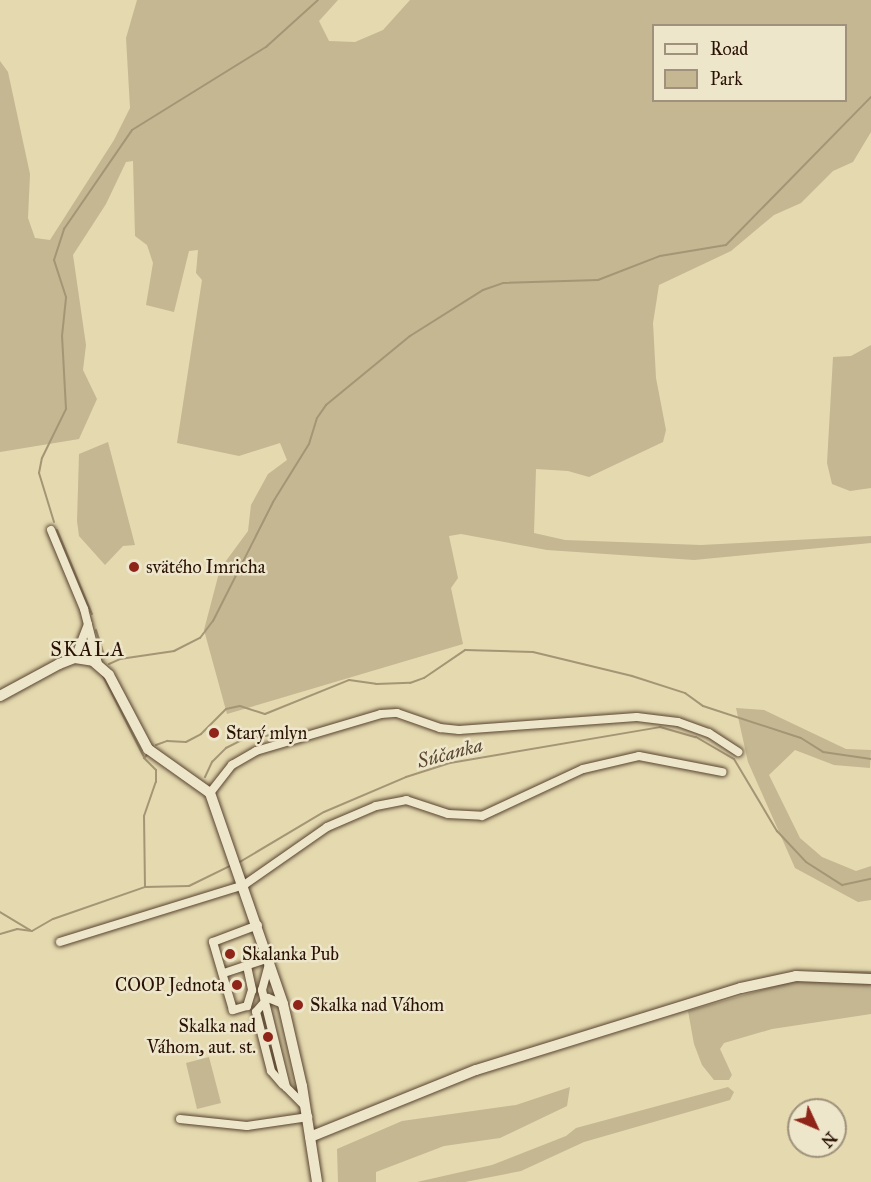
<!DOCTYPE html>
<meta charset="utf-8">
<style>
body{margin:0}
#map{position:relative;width:871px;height:1182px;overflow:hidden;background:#e4d9af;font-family:"IM FELL Great Primer",serif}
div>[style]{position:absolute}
.green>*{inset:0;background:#c4b792}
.stream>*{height:2px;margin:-1px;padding:0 1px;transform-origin:1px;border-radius:1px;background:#a49575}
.roads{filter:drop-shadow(0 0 2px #58432f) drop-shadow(0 0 2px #58432f)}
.street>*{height:8px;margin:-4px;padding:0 4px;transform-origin:4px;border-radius:4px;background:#ede6cb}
.secondary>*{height:10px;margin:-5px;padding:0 5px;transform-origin:5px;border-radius:5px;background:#ede6cb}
.dots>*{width:16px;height:16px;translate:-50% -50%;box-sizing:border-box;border:3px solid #ede6cb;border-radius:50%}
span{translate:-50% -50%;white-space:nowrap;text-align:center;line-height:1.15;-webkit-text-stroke:5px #ede6cb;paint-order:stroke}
.poi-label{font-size:18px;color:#291104}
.left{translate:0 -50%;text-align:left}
.right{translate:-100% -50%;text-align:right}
.neighbourhood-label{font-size:20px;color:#291104;letter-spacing:1.5px}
.water-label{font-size:20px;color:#5a4631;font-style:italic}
.legend{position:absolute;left:652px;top:24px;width:195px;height:78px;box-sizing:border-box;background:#ede6cb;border:2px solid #9f917b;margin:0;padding:8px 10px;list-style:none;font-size:18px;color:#291104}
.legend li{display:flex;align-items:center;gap:12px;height:30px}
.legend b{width:30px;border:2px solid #9f917b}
.north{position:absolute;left:787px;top:1098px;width:60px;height:60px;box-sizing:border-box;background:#ede6cb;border:2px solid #9f917b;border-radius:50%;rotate:134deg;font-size:16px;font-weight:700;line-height:24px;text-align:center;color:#291104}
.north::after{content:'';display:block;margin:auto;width:21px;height:27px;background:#8f2418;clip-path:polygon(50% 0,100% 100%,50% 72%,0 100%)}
</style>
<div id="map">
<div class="green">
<i style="clip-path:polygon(evenodd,137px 0,338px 0,319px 21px,329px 41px,355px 42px,383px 30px,410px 0,871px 0,871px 132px,853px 162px,833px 171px,801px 203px,774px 215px,731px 251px,659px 285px,653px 323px,656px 378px,666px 430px,663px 442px,589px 477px,568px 471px,536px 469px,534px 533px,565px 540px,701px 545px,871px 536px,871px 543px,694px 560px,547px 550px,461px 534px,449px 536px,458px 578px,451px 588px,463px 644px,227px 714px,204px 630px,220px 569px,248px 531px,251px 505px,268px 474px,287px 460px,280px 443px,239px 456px,177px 443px,202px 280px,196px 273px,198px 250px,189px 251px,174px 312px,146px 305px,153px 263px,147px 245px,135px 236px,133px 161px,126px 162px,106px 204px,73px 255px,86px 345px,83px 370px,97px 399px,79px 439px,0 452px,0 61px,8px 72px,30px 174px,28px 218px,35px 238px,50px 240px,114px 140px,130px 108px,126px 38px,137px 0,654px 26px,846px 26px,846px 100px,654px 100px,654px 26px)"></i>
<i style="clip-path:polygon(871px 345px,871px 488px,850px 491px,832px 484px,827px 463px,833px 357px,851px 356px)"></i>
<i style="clip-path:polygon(108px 442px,135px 545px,123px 546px,105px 565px,79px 536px,77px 521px,79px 454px)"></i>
<i style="clip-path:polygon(736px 708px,764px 710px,846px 749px,871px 750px,870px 768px,834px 765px,795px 750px,769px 775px,800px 838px,822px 857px,856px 871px,871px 866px,871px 900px,858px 902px,795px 868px,748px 762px)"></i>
<i style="clip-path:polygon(827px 971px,871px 971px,871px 1014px,772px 1029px,724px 1043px,720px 1049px,732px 1075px,729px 1080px,714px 1080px,702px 1065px,694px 1044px,688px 1011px)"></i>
<i style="clip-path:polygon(209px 1057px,221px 1103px,197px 1109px,186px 1063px)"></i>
<i style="clip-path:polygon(570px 1087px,567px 1106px,500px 1138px,444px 1146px,376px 1172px,376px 1182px,338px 1182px,337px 1149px,402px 1121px,516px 1105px)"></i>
<i style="clip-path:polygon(728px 1087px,734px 1092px,730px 1100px,584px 1142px,521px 1171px,465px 1182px,417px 1182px,492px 1165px,566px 1136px,576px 1128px)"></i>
</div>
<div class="stream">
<i style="left:54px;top:522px;width:51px;rotate:-107deg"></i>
<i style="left:39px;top:473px;width:15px;rotate:-79deg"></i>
<i style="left:42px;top:458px;width:55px;rotate:-63.9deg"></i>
<i style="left:66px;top:409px;width:73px;rotate:-93.1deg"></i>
<i style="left:62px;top:336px;width:39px;rotate:-84deg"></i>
<i style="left:66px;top:297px;width:39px;rotate:-108deg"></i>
<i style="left:54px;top:260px;width:33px;rotate:-72deg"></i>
<i style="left:64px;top:229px;width:120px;rotate:-55.5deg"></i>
<i style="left:132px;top:130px;width:158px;rotate:-31.8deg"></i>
<i style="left:266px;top:47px;width:70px;rotate:-42.1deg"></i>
<i style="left:57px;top:530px;width:91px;rotate:67.4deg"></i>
<i style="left:96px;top:630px;width:29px;rotate:72deg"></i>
<i style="left:109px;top:664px;width:12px;rotate:-24deg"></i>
<i style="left:120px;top:659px;width:55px;rotate:-8.4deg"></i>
<i style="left:174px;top:651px;width:29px;rotate:-27deg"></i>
<i style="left:200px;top:638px;width:21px;rotate:-53deg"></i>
<i style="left:213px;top:621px;width:133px;rotate:-63.2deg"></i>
<i style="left:273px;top:502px;width:68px;rotate:-58.2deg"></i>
<i style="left:309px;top:444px;width:27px;rotate:-73deg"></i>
<i style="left:317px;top:418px;width:16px;rotate:-55deg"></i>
<i style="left:326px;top:405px;width:109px;rotate:-39.4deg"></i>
<i style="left:410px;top:336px;width:86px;rotate:-32.2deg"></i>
<i style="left:483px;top:290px;width:21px;rotate:-19deg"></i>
<i style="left:503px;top:283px;width:95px;rotate:-1.8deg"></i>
<i style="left:598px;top:280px;width:66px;rotate:-21.2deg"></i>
<i style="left:660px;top:256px;width:67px;rotate:-9.5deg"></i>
<i style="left:726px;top:245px;width:207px;rotate:-45.6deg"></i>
<i style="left:102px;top:674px;width:93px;rotate:63.2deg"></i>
<i style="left:156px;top:745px;width:12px;rotate:-20deg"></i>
<i style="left:167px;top:741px;width:19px;rotate:3deg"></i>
<i style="left:186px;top:742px;width:17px;rotate:-28deg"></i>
<i style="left:201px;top:734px;width:35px;rotate:-45deg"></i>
<i style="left:226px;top:709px;width:14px;rotate:-12deg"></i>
<i style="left:240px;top:706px;width:26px;rotate:18deg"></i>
<i style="left:265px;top:714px;width:91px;rotate:-22deg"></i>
<i style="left:349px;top:680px;width:27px;rotate:8deg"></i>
<i style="left:376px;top:684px;width:34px;rotate:-2deg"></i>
<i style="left:410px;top:683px;width:15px;rotate:-20deg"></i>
<i style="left:424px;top:678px;width:50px;rotate:-34.3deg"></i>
<i style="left:465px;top:650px;width:68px;rotate:1.7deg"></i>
<i style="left:533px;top:652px;width:102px;rotate:13.6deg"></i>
<i style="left:632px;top:676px;width:56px;rotate:17.8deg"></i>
<i style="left:685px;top:693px;width:22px;rotate:36deg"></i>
<i style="left:703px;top:706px;width:103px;rotate:18.1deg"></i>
<i style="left:801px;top:738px;width:26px;rotate:32deg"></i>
<i style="left:823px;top:752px;width:49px;rotate:8.3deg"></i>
<i style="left:205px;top:777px;width:17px;rotate:-65deg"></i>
<i style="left:212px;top:762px;width:20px;rotate:-45deg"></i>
<i style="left:226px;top:748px;width:18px;rotate:-27deg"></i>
<i style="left:242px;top:740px;width:36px;rotate:-10deg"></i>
<i style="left:238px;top:863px;width:100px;rotate:-30.7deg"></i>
<i style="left:324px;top:812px;width:89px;rotate:-23.1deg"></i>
<i style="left:406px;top:777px;width:46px;rotate:-17.7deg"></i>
<i style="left:450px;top:763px;width:213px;rotate:-9.7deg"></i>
<i style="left:660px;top:727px;width:37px;rotate:16deg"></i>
<i style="left:696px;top:737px;width:44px;rotate:30.1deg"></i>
<i style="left:734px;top:759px;width:84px;rotate:59.2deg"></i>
<i style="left:777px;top:831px;width:42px;rotate:46.9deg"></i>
<i style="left:806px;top:862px;width:43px;rotate:32.6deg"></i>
<i style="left:842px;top:885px;width:30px;rotate:-12deg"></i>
<i style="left:145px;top:887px;width:71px;rotate:-90.8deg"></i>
<i style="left:144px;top:816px;width:36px;rotate:-71deg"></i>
<i style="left:156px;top:782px;width:12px;rotate:-90deg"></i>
<i style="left:156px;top:770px;width:17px;rotate:-135deg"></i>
<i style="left:144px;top:758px;width:6px;rotate:-45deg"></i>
<i style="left:0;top:912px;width:35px;rotate:31deg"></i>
<i style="left:0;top:934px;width:18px;rotate:-16deg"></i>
<i style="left:17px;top:929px;width:15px;rotate:8deg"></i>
<i style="left:32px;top:931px;width:24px;rotate:-30deg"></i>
<i style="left:53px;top:919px;width:97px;rotate:-19.2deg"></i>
<i style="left:145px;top:887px;width:44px;rotate:-1.3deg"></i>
<i style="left:189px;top:886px;width:48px;rotate:-26deg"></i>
</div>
<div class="roads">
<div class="street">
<i style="left:51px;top:530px;width:86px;rotate:67.3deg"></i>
<i style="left:84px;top:609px;width:57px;rotate:75.7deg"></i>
<i style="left:75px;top:658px;width:36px;rotate:-69deg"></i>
<i style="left:210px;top:793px;width:36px;rotate:-52deg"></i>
<i style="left:232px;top:765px;width:28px;rotate:-30deg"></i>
<i style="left:256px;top:751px;width:130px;rotate:-16.5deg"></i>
<i style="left:381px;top:714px;width:16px;rotate:-4deg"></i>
<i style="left:397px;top:713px;width:46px;rotate:19.2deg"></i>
<i style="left:440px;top:728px;width:19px;rotate:6deg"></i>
<i style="left:459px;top:730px;width:178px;rotate:-4.2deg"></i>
<i style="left:637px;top:717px;width:41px;rotate:7deg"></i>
<i style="left:678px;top:722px;width:33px;rotate:20deg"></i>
<i style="left:709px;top:733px;width:35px;rotate:33deg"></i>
<i style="left:60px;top:942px;width:193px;rotate:-17.2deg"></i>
<i style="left:244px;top:885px;width:101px;rotate:-34.9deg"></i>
<i style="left:327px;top:827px;width:53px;rotate:-23.2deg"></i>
<i style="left:376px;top:806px;width:31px;rotate:-11deg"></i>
<i style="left:406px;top:800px;width:44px;rotate:18.4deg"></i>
<i style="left:448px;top:814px;width:34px;rotate:3deg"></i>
<i style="left:482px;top:816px;width:111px;rotate:-25deg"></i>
<i style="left:583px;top:769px;width:57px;rotate:-13.1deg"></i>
<i style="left:639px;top:756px;width:85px;rotate:10.9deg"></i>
<i style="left:269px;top:964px;width:27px;rotate:105deg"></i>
<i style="left:262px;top:990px;width:100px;rotate:76.1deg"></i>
<i style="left:286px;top:1087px;width:28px;rotate:45deg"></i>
<i style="left:247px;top:966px;width:25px;rotate:78deg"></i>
<i style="left:252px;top:990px;width:17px;rotate:107deg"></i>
<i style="left:247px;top:1006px;width:15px;rotate:164deg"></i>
<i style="left:233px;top:1010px;width:71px;rotate:-106.4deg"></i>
<i style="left:213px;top:942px;width:48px;rotate:-20.7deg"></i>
<i style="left:224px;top:973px;width:47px;rotate:-18.4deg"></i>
<i style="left:283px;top:1004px;width:16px;rotate:-158deg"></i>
<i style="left:268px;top:998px;width:18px;rotate:131deg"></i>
<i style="left:256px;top:1012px;width:61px;rotate:75.7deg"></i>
<i style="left:271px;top:1071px;width:18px;rotate:49deg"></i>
<i style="left:180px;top:1119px;width:67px;rotate:6deg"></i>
<i style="left:247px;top:1126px;width:62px;rotate:-8.4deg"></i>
</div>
<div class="secondary">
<i style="left:0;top:696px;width:67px;rotate:-28.5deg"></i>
<i style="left:59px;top:664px;width:17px;rotate:-21deg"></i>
<i style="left:75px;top:658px;width:18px;rotate:9deg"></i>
<i style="left:93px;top:661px;width:21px;rotate:41deg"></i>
<i style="left:109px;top:675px;width:84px;rotate:62.2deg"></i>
<i style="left:148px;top:749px;width:76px;rotate:35.4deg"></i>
<i style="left:210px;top:793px;width:223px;rotate:70.9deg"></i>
<i style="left:283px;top:1004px;width:84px;rotate:77deg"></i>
<i style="left:302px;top:1086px;width:97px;rotate:81.1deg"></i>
<i style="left:310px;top:1137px;width:179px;rotate:-22deg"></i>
<i style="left:476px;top:1070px;width:277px;rotate:-17.2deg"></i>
<i style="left:741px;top:988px;width:56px;rotate:-12.3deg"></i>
<i style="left:796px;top:976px;width:75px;rotate:2.3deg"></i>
</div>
</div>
<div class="dots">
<i style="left:134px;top:567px;background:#8f2418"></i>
<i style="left:214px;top:733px;background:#8f2418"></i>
<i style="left:230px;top:954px;background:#8f2418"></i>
<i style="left:237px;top:985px;background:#8f2418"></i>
<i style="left:298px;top:1005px;background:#8f2418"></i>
<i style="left:268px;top:1037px;background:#8f2418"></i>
</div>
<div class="poi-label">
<span class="left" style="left:146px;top:567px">svätého Imricha</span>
<span class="left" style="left:226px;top:733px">Starý mlyn</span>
<span class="left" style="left:242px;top:954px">Skalanka Pub</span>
<span class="right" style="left:225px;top:985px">COOP Jednota</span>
<span class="left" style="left:310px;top:1005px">Skalka nad Váhom</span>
<span class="right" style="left:256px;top:1037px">Skalka nad<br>Váhom, aut. st.</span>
</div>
<div class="neighbourhood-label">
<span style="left:88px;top:649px">SKALA</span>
</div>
<div class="water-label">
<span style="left:450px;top:753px;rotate:-15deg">Súčanka</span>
</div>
<ul class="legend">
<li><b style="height:8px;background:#ede6cb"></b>Road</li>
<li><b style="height:16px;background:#c4b792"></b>Park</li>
</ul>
<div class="north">N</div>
</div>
